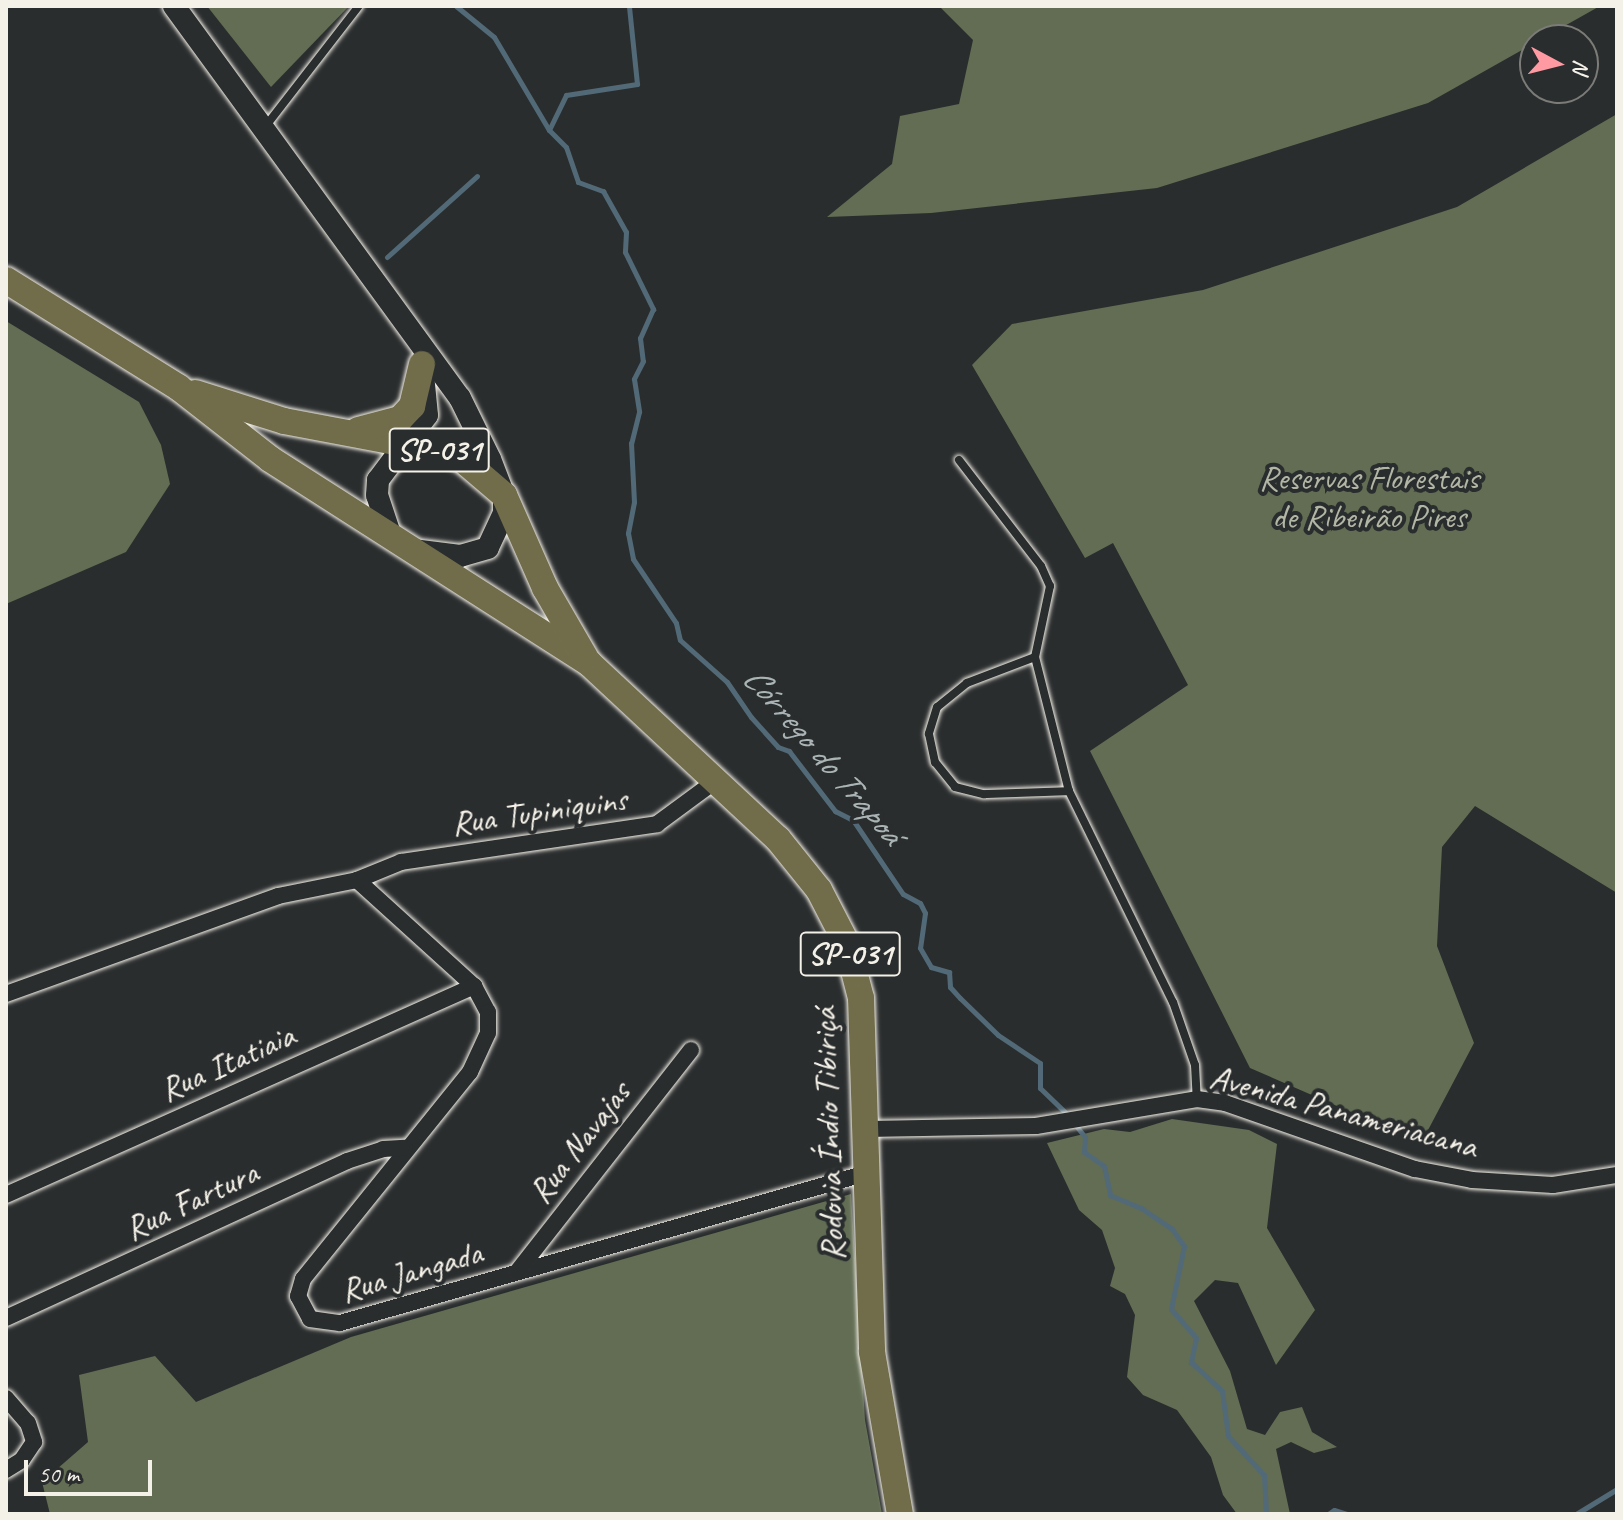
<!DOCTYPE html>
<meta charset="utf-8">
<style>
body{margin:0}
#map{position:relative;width:1623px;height:1520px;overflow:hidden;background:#2a2d2e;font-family:Caveat,sans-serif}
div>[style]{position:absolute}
.green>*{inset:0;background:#626d54}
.stream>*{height:5px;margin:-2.5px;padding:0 2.5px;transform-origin:2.5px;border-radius:2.5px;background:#526a77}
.roads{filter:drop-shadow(0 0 2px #f4f1e8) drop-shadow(0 0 2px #f4f1e8)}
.service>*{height:8px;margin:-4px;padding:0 4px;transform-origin:4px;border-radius:4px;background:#2a2d2e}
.minor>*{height:16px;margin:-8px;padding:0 8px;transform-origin:8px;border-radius:8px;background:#2a2d2e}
.secondary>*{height:22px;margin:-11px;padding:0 11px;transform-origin:11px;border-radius:11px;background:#2a2d2e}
.trunk>*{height:26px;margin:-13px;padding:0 13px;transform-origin:13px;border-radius:13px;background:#716d4b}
span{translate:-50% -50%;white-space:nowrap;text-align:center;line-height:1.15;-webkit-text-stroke:8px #2a2d2e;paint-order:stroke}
.shield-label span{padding:2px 6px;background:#2a2d2e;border:2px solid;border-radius:6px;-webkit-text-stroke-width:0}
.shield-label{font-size:32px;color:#f4f1e8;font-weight:700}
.park-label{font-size:34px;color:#b2b6a5}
.street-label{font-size:34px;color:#f4f1e8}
.water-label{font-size:36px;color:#abb4b5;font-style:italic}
.frame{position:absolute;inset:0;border:8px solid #f4f1e8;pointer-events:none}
.north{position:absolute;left:1519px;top:24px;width:80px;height:80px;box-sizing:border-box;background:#2a2d2e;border:2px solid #7b7b78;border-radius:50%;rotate:97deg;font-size:22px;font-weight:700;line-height:32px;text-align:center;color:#f4f1e8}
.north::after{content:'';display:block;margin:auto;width:28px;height:36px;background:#ff9aa2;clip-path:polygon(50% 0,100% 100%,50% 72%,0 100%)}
.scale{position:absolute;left:24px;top:1460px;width:128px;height:36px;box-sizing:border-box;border:4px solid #f4f1e8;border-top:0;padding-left:10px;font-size:24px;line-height:28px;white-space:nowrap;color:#f4f1e8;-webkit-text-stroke:6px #2a2d2e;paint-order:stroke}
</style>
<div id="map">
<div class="green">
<i style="clip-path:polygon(207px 6px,349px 6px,271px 87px)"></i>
<i style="clip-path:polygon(939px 6px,1600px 6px,1428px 103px,1157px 188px,931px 213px,827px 217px,892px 164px,900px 116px,959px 104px,973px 40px)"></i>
<i style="clip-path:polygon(1617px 114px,1617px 893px,1475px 806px,1442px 847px,1437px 946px,1474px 1043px,1427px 1132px,1385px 1127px,1250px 1068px,1090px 751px,1188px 685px,1113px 543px,1085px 558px,972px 365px,1012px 324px,1203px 290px,1457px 207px)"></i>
<i style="clip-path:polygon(6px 321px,139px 402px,161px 445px,170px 484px,126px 552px,6px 604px)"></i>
<i style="clip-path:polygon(1172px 1119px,1249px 1130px,1277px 1144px,1267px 1228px,1315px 1310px,1276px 1365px,1238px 1283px,1215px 1280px,1194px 1301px,1230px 1371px,1247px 1429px,1265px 1435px,1280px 1412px,1302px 1407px,1312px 1432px,1337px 1447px,1314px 1453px,1291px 1442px,1276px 1449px,1290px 1514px,1237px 1514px,1223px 1495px,1211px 1457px,1177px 1410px,1143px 1395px,1127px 1377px,1135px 1315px,1125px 1294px,1110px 1286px,1115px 1268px,1102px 1230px,1079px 1210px,1047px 1143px,1104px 1129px,1130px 1132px)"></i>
<i style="clip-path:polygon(851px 1194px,865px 1420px,882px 1514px,50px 1514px,42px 1482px,88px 1442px,79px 1375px,155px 1356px,196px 1402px,351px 1337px)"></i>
</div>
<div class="stream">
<i style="left:456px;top:6px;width:49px;rotate:39.2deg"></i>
<i style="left:494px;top:37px;width:108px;rotate:59.4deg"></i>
<i style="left:549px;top:130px;width:24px;rotate:45deg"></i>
<i style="left:566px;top:147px;width:37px;rotate:71deg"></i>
<i style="left:578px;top:182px;width:27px;rotate:20deg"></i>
<i style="left:603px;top:191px;width:47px;rotate:60.7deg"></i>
<i style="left:626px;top:232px;width:20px;rotate:93deg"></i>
<i style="left:625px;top:252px;width:64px;rotate:63.8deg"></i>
<i style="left:653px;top:309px;width:32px;rotate:114deg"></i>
<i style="left:640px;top:338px;width:23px;rotate:83deg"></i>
<i style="left:643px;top:361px;width:20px;rotate:117deg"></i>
<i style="left:634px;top:379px;width:33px;rotate:81deg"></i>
<i style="left:639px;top:412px;width:32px;rotate:104deg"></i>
<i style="left:631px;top:443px;width:59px;rotate:87.1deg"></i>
<i style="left:634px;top:502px;width:32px;rotate:101deg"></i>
<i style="left:628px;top:533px;width:26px;rotate:79deg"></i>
<i style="left:633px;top:559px;width:77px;rotate:56.1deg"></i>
<i style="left:676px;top:623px;width:17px;rotate:77deg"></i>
<i style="left:680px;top:640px;width:63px;rotate:41.8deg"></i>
<i style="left:727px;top:682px;width:42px;rotate:55.6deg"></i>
<i style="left:751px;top:717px;width:40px;rotate:48deg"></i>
<i style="left:778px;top:747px;width:12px;rotate:20deg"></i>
<i style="left:789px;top:751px;width:76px;rotate:52.5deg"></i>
<i style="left:835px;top:811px;width:20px;rotate:27deg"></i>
<i style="left:853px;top:820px;width:89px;rotate:56deg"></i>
<i style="left:903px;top:894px;width:19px;rotate:28deg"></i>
<i style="left:920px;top:903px;width:11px;rotate:63deg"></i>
<i style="left:925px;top:913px;width:35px;rotate:98deg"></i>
<i style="left:920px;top:948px;width:22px;rotate:60deg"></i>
<i style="left:931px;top:967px;width:19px;rotate:16deg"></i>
<i style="left:949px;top:972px;width:15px;rotate:86deg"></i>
<i style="left:950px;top:987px;width:15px;rotate:48deg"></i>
<i style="left:960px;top:998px;width:53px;rotate:44.2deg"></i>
<i style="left:998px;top:1035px;width:50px;rotate:33.7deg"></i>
<i style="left:1040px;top:1063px;width:25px;rotate:90deg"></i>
<i style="left:1040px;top:1088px;width:39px;rotate:44deg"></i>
<i style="left:549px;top:130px;width:39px;rotate:-64deg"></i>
<i style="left:566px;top:95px;width:72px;rotate:-8.8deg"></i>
<i style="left:637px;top:84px;width:78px;rotate:-95.9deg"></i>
<i style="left:387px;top:257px;width:121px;rotate:-42deg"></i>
<i style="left:1074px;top:1123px;width:18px;rotate:52deg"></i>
<i style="left:1085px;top:1137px;width:15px;rotate:94deg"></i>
<i style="left:1084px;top:1152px;width:24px;rotate:35deg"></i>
<i style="left:1104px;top:1166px;width:30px;rotate:78deg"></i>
<i style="left:1110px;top:1195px;width:34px;rotate:23deg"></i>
<i style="left:1141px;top:1208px;width:37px;rotate:34deg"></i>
<i style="left:1172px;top:1229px;width:21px;rotate:55deg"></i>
<i style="left:1184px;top:1246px;width:64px;rotate:101.7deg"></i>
<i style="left:1171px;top:1309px;width:38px;rotate:49deg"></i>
<i style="left:1196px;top:1338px;width:25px;rotate:102deg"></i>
<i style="left:1191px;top:1362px;width:42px;rotate:43.1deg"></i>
<i style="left:1222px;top:1391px;width:45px;rotate:82.4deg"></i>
<i style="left:1228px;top:1436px;width:53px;rotate:47.3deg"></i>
<i style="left:1264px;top:1475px;width:39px;rotate:87deg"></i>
<i style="left:1328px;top:1514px;width:7px;rotate:-34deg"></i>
<i style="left:1334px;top:1510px;width:14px;rotate:17deg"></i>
<i style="left:1576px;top:1514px;width:48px;rotate:-31.4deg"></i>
</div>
<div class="roads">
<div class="service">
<i style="left:265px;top:127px;width:153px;rotate:-52.2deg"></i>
<i style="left:959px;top:460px;width:134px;rotate:52.3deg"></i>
<i style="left:1041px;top:566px;width:22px;rotate:66deg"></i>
<i style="left:1050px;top:586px;width:73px;rotate:101.9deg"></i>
<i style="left:1035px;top:657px;width:138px;rotate:75.8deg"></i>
<i style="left:1069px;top:791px;width:235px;rotate:63.8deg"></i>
<i style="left:1173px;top:1002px;width:67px;rotate:70.8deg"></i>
<i style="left:1195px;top:1065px;width:34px;rotate:87deg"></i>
<i style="left:1035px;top:657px;width:73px;rotate:159.1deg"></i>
<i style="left:967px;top:683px;width:38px;rotate:141deg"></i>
<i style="left:937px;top:707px;width:28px;rotate:107deg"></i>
<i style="left:929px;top:734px;width:29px;rotate:78deg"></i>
<i style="left:935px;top:762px;width:32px;rotate:51deg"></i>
<i style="left:955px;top:787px;width:30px;rotate:14deg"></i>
<i style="left:984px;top:794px;width:85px;rotate:-2deg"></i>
</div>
<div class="minor">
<i style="left:357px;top:880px;width:158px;rotate:42.2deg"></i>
<i style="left:474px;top:986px;width:30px;rotate:62deg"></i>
<i style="left:488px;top:1012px;width:21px;rotate:90deg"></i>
<i style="left:488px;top:1033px;width:43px;rotate:114.8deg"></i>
<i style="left:470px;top:1072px;width:266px;rotate:128.9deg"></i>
<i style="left:303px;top:1279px;width:18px;rotate:106deg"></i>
<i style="left:298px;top:1296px;width:26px;rotate:62deg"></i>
<i style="left:310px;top:1319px;width:30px;rotate:8deg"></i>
<i style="left:340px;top:1323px;width:548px;rotate:-15.89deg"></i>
<i style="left:6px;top:994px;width:289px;rotate:-19.8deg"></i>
<i style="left:278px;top:896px;width:81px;rotate:-11.4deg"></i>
<i style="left:357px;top:880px;width:48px;rotate:-22.2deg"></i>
<i style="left:401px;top:862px;width:259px;rotate:-8.4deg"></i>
<i style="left:657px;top:824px;width:76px;rotate:-36.4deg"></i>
<i style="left:867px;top:1129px;width:169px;rotate:-1deg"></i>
<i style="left:1036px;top:1126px;width:163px;rotate:-9.5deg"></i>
<i style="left:1197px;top:1099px;width:28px;rotate:8deg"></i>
<i style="left:1225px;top:1103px;width:201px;rotate:19.2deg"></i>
<i style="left:1415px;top:1169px;width:58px;rotate:10.9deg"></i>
<i style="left:1472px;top:1180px;width:81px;rotate:3.5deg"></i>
<i style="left:1553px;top:1185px;width:65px;rotate:-8.9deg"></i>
<i style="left:6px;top:1195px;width:513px;rotate:-24.06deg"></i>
<i style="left:517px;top:1272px;width:282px;rotate:-51.9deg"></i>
<i style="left:6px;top:1318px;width:375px;rotate:-24.7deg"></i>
<i style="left:347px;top:1161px;width:38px;rotate:-18deg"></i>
<i style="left:383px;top:1149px;width:22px;rotate:-3deg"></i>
<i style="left:6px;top:1398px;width:33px;rotate:49deg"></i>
<i style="left:28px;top:1423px;width:20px;rotate:72deg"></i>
<i style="left:34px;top:1442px;width:22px;rotate:124deg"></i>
<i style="left:22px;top:1460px;width:19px;rotate:148deg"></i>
</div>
<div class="secondary">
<i style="left:174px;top:6px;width:485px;rotate:53.9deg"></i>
<i style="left:460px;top:398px;width:68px;rotate:63.8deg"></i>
<i style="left:490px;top:459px;width:39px;rotate:69deg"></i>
<i style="left:504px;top:495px;width:18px;rotate:90deg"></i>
<i style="left:504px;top:513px;width:38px;rotate:115deg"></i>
<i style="left:488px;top:548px;width:29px;rotate:164deg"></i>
<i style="left:460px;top:556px;width:46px;rotate:-172.6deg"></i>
<i style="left:391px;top:537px;width:44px;rotate:-108.4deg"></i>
<i style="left:377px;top:495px;width:15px;rotate:-86deg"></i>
<i style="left:378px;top:480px;width:81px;rotate:-53deg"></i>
<i style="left:427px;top:415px;width:51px;rotate:-95.6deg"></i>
</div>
<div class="trunk">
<i style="left:6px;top:280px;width:203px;rotate:31.9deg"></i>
<i style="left:178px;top:387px;width:117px;rotate:38deg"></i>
<i style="left:270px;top:459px;width:379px;rotate:32.6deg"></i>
<i style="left:589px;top:663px;width:258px;rotate:43deg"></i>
<i style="left:778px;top:839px;width:65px;rotate:51.2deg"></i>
<i style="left:819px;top:890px;width:61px;rotate:62.6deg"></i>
<i style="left:847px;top:944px;width:56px;rotate:75.5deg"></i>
<i style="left:861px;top:998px;width:354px;rotate:88.2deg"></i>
<i style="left:872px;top:1352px;width:164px;rotate:80.2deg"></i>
<i style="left:195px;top:393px;width:93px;rotate:17.5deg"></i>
<i style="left:284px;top:421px;width:162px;rotate:10.7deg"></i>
<i style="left:443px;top:451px;width:22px;rotate:24deg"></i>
<i style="left:463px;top:460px;width:54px;rotate:40.5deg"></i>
<i style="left:504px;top:495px;width:102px;rotate:66.2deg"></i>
<i style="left:545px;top:588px;width:80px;rotate:59.9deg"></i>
<i style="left:358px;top:430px;width:43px;rotate:-14.7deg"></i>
<i style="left:400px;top:419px;width:18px;rotate:-47deg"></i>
<i style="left:412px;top:406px;width:43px;rotate:-76.6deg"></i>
</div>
</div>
<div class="shield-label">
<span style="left:439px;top:450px">SP-031</span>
<span style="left:850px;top:954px">SP-031</span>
</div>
<div class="park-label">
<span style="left:1369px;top:497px">Reservas Florestais<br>de Ribeirão Pires</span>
</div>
<div class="street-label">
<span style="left:539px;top:811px;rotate:-8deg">Rua Tupiniquins</span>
<span style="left:227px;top:1062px;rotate:-24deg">Rua Itatiaia</span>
<span style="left:1344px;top:1111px;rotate:15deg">Avenida Panameriacana</span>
<span style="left:828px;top:1134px;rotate:-92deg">Rodovia Índio Tibiriçá</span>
<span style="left:579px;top:1142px;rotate:-52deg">Rua Navajas</span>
<span style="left:191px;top:1200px;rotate:-25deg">Rua Fartura</span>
<span style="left:411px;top:1271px;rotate:-16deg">Rua Jangada</span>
</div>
<div class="water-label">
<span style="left:823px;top:755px;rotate:49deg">Córrego do Trapoá</span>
</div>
<div class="frame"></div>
<div class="north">N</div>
<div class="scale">50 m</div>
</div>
